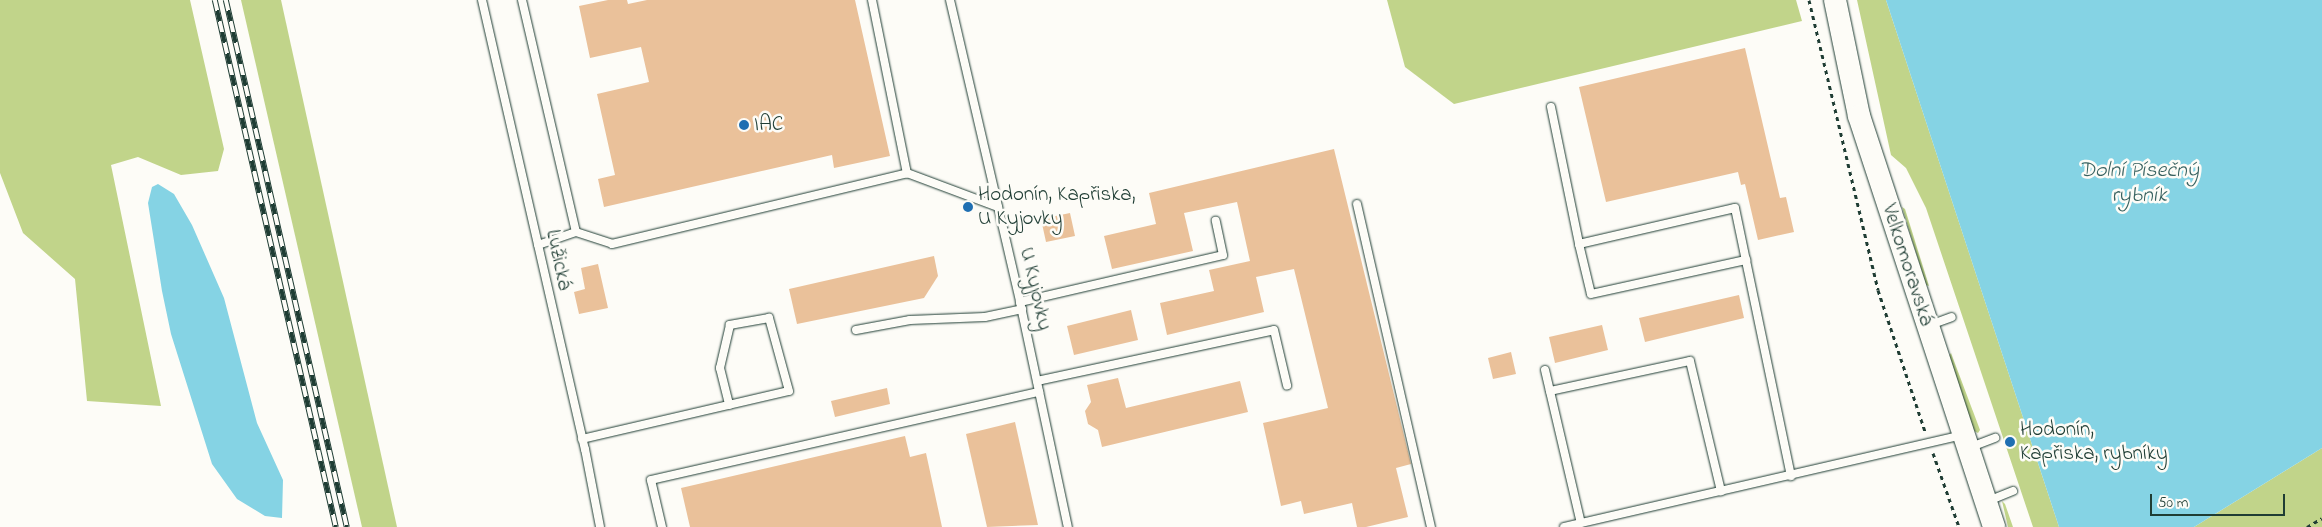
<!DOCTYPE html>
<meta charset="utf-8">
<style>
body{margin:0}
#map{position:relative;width:2322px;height:527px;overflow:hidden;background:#fdfcf7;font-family:"Indie Flower",sans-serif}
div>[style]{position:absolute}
.green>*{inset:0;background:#c1d48a}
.water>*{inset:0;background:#85d3e4}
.building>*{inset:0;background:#eac19a}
.path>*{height:3px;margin-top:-1.5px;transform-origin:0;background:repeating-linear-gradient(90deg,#1f3d34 0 4px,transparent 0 8px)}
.roads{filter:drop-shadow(0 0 1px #1f3d34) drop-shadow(0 0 1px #1f3d34)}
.lane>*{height:8px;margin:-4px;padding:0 4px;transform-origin:4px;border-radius:4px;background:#fdfcf7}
.secondary>*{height:22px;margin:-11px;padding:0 11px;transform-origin:11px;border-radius:11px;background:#fdfcf7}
.rail>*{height:5.5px;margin-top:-2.75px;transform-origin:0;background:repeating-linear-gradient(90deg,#fdfcf7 0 11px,#1f3d34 0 22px);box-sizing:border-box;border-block:1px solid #1f3d34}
.dots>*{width:14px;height:14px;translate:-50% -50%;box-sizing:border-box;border:2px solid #fdfcf7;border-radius:50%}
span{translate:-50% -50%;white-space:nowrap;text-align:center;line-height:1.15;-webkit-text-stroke:5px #fdfcf7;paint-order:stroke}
.poi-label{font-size:21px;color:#1f3d34}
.left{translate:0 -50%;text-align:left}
.street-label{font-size:21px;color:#1f3d34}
.water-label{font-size:22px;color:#386260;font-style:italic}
.scale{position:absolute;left:2150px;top:494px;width:135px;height:22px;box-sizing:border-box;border:2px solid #1f3d34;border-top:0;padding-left:6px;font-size:15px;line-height:18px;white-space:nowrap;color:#1f3d34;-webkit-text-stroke:4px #fdfcf7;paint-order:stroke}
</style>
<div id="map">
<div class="green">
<i style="clip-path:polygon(0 0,190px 0,224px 149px,218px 171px,181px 175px,138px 157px,111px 165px,161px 406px,87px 401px,75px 279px,23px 233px,0 173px)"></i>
<i style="clip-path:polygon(241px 0,281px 0,397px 527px,362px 527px)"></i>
<i style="clip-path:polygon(1387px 0,1796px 0,1802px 21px,1454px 104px,1405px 67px)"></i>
<i style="clip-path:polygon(1857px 0,1886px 0,2059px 527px,2033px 527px,1926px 208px,1906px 168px,1891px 155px)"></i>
<i style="clip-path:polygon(1902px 207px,1905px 209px,1929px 286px,1926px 285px)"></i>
<i style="clip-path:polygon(1951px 353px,1980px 430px,1978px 433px,1974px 431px,1949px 356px)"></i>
<i style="clip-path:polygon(2322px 448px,2322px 527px,2194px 527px)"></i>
<i style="clip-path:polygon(2002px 501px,2005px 504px,2013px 527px,2008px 527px)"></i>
</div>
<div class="water">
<i style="clip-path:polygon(1886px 0,2322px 0,2322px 448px,2194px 527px,2059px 527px)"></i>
<i style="clip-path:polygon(158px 184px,174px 194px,192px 225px,224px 298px,257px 423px,283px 480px,282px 518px,265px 516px,237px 499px,212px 464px,171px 334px,162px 291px,148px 203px,152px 187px)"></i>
</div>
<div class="building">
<i style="clip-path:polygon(608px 0,627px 0,628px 4px,647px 0,855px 0,890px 156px,834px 168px,832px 155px,604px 207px,598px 179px,615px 175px,597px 94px,649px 82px,641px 47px,590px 58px,579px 6px)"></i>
<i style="clip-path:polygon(1745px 48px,1780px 198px,1786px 197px,1794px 232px,1758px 240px,1745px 184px,1741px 185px,1738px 172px,1606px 202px,1579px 87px)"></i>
<i style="clip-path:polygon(1334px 149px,1411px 464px,1396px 468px,1408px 517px,1366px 527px,1357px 527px,1352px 503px,1304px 514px,1301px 501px,1281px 506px,1263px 423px,1328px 408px,1294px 269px,1256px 277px,1264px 312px,1167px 335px,1160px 303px,1214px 291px,1209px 270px,1250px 261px,1237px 202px,1184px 213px,1193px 251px,1112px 269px,1104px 236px,1156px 224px,1149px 193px)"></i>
<i style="clip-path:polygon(1070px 213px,1075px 236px,1046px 242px,1041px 219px)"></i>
<i style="clip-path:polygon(934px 256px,938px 276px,924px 298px,797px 324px,789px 289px)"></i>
<i style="clip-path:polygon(598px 264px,608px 308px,579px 314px,574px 292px,585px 289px,581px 268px)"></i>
<i style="clip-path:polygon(1739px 295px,1744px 318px,1645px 342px,1639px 318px)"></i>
<i style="clip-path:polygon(1131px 310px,1138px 340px,1074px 355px,1067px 326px)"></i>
<i style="clip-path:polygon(1602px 325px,1608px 350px,1555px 363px,1549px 337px)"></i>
<i style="clip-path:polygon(1511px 352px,1516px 374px,1493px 379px,1488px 358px)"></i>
<i style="clip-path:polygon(1118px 378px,1126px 408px,1240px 381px,1248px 412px,1102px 447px,1098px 430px,1088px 424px,1085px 411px,1091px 402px,1087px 385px)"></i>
<i style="clip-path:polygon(887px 388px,890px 404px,835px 417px,831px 401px)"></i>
<i style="clip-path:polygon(1015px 422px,1038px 525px,987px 527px,966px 434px)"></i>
<i style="clip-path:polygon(905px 436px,910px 457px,926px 453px,942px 527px,690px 527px,681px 488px)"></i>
</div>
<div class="path">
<i style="left:1809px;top:0;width:298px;rotate:76.6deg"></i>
<i style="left:1878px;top:290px;width:149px;rotate:71.6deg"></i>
<i style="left:1933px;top:453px;width:78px;rotate:70.6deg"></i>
<i style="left:2307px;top:527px;width:17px;rotate:-31deg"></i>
</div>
<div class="roads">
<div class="lane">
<i style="left:482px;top:0;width:461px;rotate:77.1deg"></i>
<i style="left:585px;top:449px;width:79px;rotate:79.1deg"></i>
<i style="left:522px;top:0;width:238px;rotate:76.9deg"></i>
<i style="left:576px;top:232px;width:38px;rotate:18deg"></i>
<i style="left:612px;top:244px;width:303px;rotate:-13.5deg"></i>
<i style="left:907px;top:173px;width:97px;rotate:20.5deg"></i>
<i style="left:872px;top:0;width:177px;rotate:78.6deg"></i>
<i style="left:950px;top:0;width:310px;rotate:76.9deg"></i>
<i style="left:1020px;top:302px;width:230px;rotate:78deg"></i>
<i style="left:1551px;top:107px;width:140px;rotate:78.4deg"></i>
<i style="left:1579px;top:244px;width:160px;rotate:-13deg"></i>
<i style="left:1735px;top:208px;width:274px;rotate:78.2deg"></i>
<i style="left:1357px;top:204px;width:331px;rotate:77.1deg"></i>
<i style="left:1579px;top:244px;width:51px;rotate:76.5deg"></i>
<i style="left:1591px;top:294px;width:159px;rotate:-12.4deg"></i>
<i style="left:538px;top:245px;width:40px;rotate:-18.9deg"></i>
<i style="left:1020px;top:302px;width:208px;rotate:-13deg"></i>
<i style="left:1223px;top:255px;width:35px;rotate:-102deg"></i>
<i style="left:1930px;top:325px;width:23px;rotate:-20deg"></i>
<i style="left:856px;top:330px;width:55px;rotate:-10.5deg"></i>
<i style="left:910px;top:320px;width:75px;rotate:-2.3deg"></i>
<i style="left:985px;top:317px;width:38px;rotate:-12deg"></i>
<i style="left:1545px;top:370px;width:157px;rotate:76.8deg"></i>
<i style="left:1037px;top:381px;width:242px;rotate:-12.1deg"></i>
<i style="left:1274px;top:330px;width:57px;rotate:76.7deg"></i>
<i style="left:1550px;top:391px;width:143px;rotate:-12.1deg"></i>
<i style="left:1690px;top:361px;width:134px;rotate:76.6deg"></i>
<i style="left:582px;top:439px;width:212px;rotate:-13.1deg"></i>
<i style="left:789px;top:391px;width:76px;rotate:-105.3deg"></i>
<i style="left:769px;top:318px;width:40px;rotate:170deg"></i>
<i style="left:730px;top:325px;width:44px;rotate:103.1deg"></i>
<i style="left:720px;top:368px;width:38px;rotate:76deg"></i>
<i style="left:1971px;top:447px;width:26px;rotate:-21deg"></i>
<i style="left:1988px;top:501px;width:27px;rotate:-22deg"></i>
<i style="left:662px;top:527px;width:48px;rotate:-103.2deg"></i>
<i style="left:651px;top:480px;width:398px;rotate:-12.8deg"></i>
<i style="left:1564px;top:527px;width:408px;rotate:-13deg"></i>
</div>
<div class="secondary">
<i style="left:1835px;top:0;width:118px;rotate:78.3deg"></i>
<i style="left:1859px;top:116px;width:433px;rotate:71.8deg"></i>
</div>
</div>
<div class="rail">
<i style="left:215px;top:0;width:541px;rotate:77.07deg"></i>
<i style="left:226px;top:0;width:541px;rotate:77.07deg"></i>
</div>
<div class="dots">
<i style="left:744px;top:125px;background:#1f6fb2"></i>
<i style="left:968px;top:207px;background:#1f6fb2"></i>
<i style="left:2010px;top:442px;background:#1f6fb2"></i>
</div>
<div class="poi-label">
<span class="left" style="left:754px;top:125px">IAC</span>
<span class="left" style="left:978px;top:207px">Hodonín, Kapřiska,<br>U Kyjovky</span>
<span class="left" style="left:2020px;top:442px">Hodonín,<br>Kapřiska, rybníky</span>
</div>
<div class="street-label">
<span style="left:558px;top:260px;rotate:78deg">Lužická</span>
<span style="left:1907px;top:265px;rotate:72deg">Velkomoravská</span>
<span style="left:1035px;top:289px;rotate:77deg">U Kyjovky</span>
</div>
<div class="water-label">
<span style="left:2139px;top:184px">Dolní Písečný<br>rybník</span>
</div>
<div class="scale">50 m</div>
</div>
